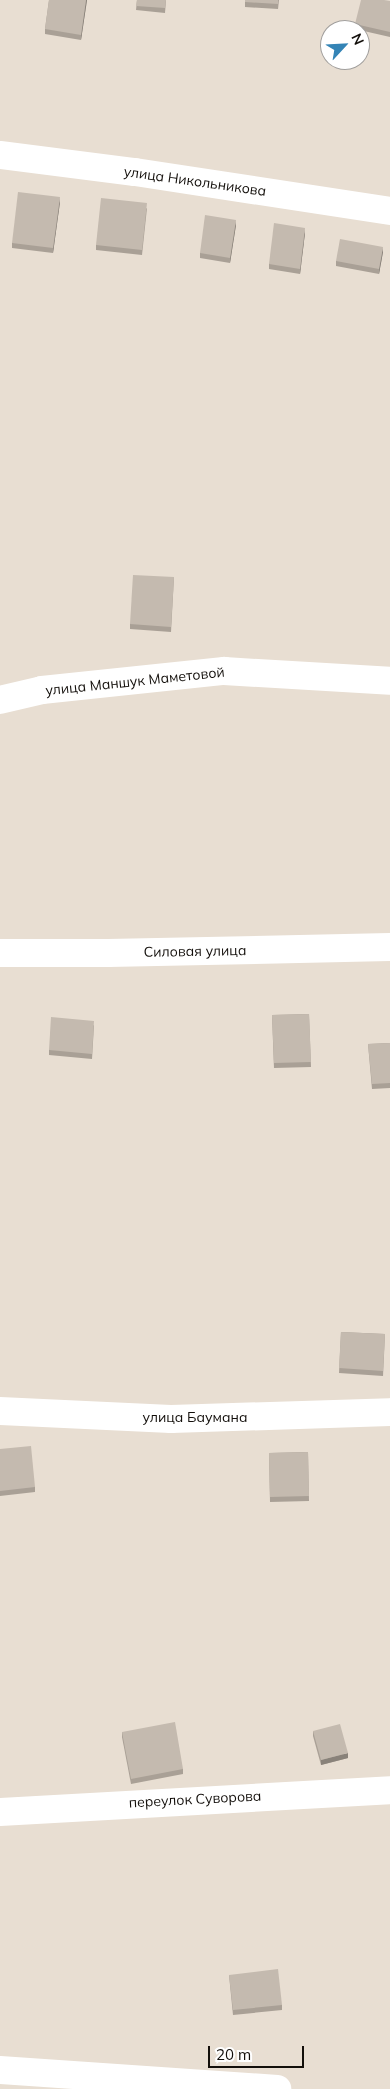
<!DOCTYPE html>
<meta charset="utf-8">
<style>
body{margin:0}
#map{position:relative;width:390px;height:2089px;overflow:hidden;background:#e8ded2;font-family:Mulish,sans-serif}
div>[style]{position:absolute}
.street>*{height:28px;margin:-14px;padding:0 14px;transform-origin:14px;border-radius:14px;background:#fff}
.wall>*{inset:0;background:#a9a096}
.shaded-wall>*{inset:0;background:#89827a}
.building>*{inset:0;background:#c4baaf}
span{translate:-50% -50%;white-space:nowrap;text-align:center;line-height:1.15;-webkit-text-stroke:5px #fff;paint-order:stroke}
.street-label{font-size:14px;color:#130f0b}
.north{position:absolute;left:320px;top:20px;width:50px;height:50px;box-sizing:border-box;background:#fff;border:1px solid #a19f9d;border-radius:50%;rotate:65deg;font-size:14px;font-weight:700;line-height:20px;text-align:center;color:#130f0b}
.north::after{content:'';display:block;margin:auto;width:18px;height:22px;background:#3484b6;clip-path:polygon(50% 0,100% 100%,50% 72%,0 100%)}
.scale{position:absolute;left:208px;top:2046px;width:96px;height:22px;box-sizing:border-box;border:2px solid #130f0b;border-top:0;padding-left:6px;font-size:15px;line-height:18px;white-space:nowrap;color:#130f0b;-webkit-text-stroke:4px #fff;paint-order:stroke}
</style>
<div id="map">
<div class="street">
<i style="left:0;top:155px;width:136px;rotate:7.2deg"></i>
<i style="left:135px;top:172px;width:258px;rotate:8.7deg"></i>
<i style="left:0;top:700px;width:43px;rotate:-13.4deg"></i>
<i style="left:42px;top:690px;width:183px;rotate:-6deg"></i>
<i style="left:224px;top:671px;width:166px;rotate:3.4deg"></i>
<i style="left:0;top:953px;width:108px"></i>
<i style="left:108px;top:953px;width:282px;rotate:-1.2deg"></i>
<i style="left:0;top:1411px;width:171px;rotate:2.7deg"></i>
<i style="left:171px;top:1419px;width:219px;rotate:-1.8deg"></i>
<i style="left:0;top:1812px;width:391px;rotate:-3.2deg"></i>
<i style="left:0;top:2070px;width:278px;rotate:3.9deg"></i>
</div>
<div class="wall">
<i style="clip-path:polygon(49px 0,87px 0,81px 40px,45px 34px,45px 29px)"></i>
<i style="clip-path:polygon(137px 0,166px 0,165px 13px,136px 10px)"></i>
<i style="clip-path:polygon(245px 0,279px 0,278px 9px,245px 7px)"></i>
<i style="clip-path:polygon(390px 1px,390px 37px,355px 29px,355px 24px)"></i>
<i style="clip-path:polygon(60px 202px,53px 253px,12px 248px,12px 243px)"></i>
<i style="clip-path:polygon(147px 208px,142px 255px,96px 250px,96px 245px)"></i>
<i style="clip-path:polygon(236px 225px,230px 263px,200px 258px,200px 253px)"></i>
<i style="clip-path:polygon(305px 233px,300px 274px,269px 269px,269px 264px)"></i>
<i style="clip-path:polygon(383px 252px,379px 274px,336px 266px,336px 261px)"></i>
<i style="clip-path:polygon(174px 577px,171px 632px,130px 629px,130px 624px)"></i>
<i style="clip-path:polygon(309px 1014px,311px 1067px,274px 1068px,272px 1015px)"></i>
<i style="clip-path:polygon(94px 1025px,92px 1059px,49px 1055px,49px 1050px)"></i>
<i style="clip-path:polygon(390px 1043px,390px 1088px,372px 1089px,368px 1044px)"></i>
<i style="clip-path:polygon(341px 1332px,385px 1334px,383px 1376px,339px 1373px)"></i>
<i style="clip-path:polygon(0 1449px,35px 1487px,35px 1492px,0 1496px)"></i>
<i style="clip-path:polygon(308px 1452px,309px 1501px,270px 1502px,269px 1453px)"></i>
<i style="clip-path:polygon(313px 1731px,348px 1758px,321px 1765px,313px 1736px)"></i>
<i style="clip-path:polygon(122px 1732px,183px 1769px,183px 1774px,131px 1784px,122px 1737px)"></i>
<i style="clip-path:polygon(229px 1975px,282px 2005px,282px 2010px,233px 2015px)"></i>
</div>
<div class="shaded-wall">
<i style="clip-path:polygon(86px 0,87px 0,81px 40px,81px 35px)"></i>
<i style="clip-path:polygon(60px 197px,60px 202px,53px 253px,53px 248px)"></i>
<i style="clip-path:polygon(236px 220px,236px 225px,230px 263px,230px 258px)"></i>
<i style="clip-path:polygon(305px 228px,305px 233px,300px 274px,300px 269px)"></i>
<i style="clip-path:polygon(383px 247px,383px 252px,379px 274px,379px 269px)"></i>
<i style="clip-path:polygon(348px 1753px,348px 1758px,321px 1765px,321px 1760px)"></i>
</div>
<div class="building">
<i style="clip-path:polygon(49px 0,86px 0,81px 35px,45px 29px)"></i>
<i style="clip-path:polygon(137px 0,166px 0,165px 8px,136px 6px)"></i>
<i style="clip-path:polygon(245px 0,278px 0,278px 4px,245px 2px)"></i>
<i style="clip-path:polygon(361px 0,384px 0,390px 1px,390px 32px,355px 24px)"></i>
<i style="clip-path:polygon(18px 192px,60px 197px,53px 248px,12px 243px)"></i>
<i style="clip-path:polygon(101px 198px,147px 203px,142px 250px,96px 245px)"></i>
<i style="clip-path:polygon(205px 215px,236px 220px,230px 258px,200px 253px)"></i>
<i style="clip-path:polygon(274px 223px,305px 228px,300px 269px,269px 264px)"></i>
<i style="clip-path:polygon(340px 239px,383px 247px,379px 269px,336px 261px)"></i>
<i style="clip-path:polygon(133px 575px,174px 577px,171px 627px,130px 624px)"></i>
<i style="clip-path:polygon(309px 1014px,311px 1062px,274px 1063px,272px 1015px)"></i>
<i style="clip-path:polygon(51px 1017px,94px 1021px,92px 1054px,49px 1050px)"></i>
<i style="clip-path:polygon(390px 1043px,390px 1083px,372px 1084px,368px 1044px)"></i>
<i style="clip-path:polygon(341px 1332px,385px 1334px,383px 1371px,339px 1368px)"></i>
<i style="clip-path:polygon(31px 1446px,35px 1487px,0 1491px,0 1449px)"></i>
<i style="clip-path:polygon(308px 1452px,309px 1496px,270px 1497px,269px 1453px)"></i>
<i style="clip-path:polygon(175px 1722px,183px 1769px,131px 1779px,122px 1732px)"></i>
<i style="clip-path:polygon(340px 1724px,348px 1753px,321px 1760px,313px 1731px)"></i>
<i style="clip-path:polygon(278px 1969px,282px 2005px,233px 2010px,229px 1975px)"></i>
</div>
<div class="street-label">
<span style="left:195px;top:181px;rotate:8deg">улица Никольникова</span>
<span style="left:135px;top:681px;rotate:-6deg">улица Маншук Маметовой</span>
<span style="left:195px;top:951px;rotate:-1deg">Силовая улица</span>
<span style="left:195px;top:1417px">улица Баумана</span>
<span style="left:195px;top:1799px;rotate:-3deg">переулок Суворова</span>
</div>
<div class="north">N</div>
<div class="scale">20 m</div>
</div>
